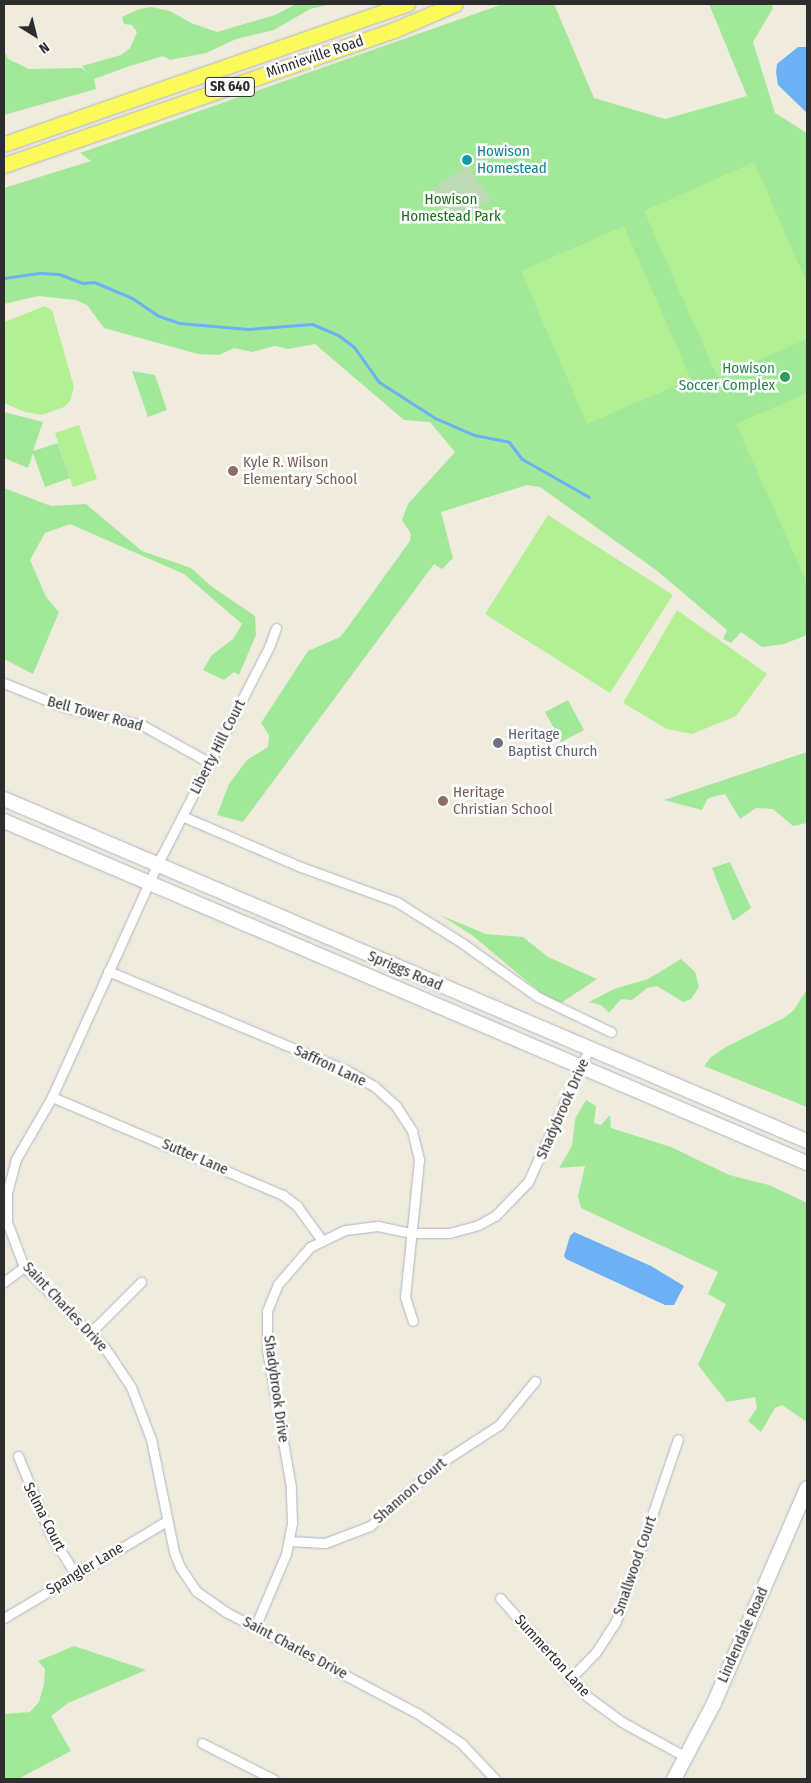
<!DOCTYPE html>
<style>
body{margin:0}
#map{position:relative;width:811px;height:1783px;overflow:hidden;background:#efecde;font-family:"Fira Sans Condensed",sans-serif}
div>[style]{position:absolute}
.green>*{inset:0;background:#a1e898}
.cemetery>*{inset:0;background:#bedab5}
.pitch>*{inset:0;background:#b3f094}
.water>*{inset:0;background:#6cb1f6}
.stream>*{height:3px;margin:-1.5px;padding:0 1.5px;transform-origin:1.5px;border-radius:1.5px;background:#6cb1f6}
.roads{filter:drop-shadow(0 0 1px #b3b2c1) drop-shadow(0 0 1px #b3b2c1)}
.street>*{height:9px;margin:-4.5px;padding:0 4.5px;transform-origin:4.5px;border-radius:4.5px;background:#fff}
.secondary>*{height:14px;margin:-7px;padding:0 7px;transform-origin:7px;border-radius:7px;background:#fff}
.primary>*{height:15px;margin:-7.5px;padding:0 7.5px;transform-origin:7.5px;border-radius:7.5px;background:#f9f959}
.dots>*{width:14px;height:14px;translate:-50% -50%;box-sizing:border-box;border:2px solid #fff;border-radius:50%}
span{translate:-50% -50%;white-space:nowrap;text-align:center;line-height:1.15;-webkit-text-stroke:5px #fff;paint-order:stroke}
.shield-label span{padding:1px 4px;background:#fff;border:1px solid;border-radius:4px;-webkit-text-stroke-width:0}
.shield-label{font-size:14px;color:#2d2d2d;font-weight:700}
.street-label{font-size:15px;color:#2d2d2d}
.culture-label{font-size:15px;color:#0d838f}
.left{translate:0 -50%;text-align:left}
.park-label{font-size:15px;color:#167019}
.leisure-label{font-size:15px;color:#27864d}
.right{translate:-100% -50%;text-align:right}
.education-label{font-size:15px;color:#785e54}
.worship-label{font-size:15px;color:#5b616d}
.frame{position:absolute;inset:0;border:5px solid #2d2d2d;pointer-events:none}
.north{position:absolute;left:10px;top:10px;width:50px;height:50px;-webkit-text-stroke:4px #fff;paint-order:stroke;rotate:144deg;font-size:14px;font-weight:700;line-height:20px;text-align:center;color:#2d2d2d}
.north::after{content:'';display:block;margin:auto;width:18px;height:22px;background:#2d2d2d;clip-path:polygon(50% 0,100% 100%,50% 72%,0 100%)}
</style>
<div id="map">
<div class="green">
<i style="clip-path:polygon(296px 4px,332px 4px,310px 9px,274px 30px,236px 39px,206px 53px,170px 60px,163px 56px,130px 66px,94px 79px,96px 89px,4px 115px,4px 50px,8px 59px,29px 69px,82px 68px,89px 74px,82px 66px,121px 55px,130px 48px,137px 32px,132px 25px,124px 24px,122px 17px,139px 9px,151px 7px,170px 11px,191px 23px,217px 32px,275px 15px)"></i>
<i style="clip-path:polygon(503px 4px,554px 4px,594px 98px,665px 119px,747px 96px,709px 4px,772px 4px,773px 8px,753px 42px,775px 113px,807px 133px,807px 635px,784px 644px,762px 647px,741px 632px,731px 643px,723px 639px,727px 630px,656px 570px,540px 487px,527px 485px,441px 512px,453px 558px,442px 569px,434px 564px,243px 822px,217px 815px,229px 784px,247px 760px,268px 747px,269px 735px,261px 723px,308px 651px,340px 637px,345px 631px,410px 541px,411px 534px,402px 520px,408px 504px,455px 452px,430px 422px,404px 420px,315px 344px,288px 349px,275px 346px,252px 352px,234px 348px,219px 355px,198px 354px,104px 328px,87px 305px,76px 300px,38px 296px,4px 304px,4px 188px,91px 161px,80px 153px)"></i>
<i style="clip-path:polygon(132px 371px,155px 375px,167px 410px,148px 417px)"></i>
<i style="clip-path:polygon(4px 412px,43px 422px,33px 451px,58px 443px,70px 478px,45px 487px,33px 453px,28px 468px,4px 458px)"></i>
<i style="clip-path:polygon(4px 488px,51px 506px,86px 504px,142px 551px,191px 568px,211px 586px,255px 616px,256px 635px,239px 675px,234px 672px,224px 680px,203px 670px,212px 655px,233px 639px,242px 624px,184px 574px,70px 524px,45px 533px,30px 560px,46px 597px,59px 612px,33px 674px,4px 659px)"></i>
<i style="clip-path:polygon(568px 700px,584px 730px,561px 742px,545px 712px)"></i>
<i style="clip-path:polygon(807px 752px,807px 823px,793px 826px,773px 809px,756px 808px,740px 819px,725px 794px,708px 798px,702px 810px,664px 800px)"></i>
<i style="clip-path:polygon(730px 862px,751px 908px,733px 921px,712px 868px)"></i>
<i style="clip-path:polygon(440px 915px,486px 934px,523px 937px,548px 957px,597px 979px,561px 1003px,541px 993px,472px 935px)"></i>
<i style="clip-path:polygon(681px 959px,695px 972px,699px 987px,691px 999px,683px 1002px,657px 986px,647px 988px,632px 1000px,621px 999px,609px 1013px,601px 1005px,589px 1002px,614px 989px,648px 979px)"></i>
<i style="clip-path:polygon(807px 989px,807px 1107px,704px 1066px,711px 1057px,726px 1047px,784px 1018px,794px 1010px)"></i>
<i style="clip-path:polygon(586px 1100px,596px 1106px,594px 1123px,601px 1125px,610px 1115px,611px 1128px,671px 1147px,729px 1175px,769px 1185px,807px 1203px,807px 1422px,782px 1405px,775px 1408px,761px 1432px,748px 1421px,757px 1408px,755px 1397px,727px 1402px,698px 1365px,726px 1304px,708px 1294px,718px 1272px,581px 1208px,578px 1196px,585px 1166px,559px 1168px,572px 1146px,575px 1119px)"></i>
<i style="clip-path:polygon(74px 1646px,146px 1670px,68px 1703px,51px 1716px,71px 1751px,18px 1779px,4px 1779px,4px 1714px,30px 1712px,39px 1702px,44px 1684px,45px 1669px,38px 1661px)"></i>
</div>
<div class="cemetery">
<i style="clip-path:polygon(467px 165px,491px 200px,454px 226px,430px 191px)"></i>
</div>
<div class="pitch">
<i style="clip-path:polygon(754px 162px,807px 283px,807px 339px,718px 378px,644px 211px)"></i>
<i style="clip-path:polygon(624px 226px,691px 379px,587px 424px,521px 271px)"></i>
<i style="clip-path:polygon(45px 306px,52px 310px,74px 387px,70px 401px,64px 407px,42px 415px,25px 412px,4px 403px,4px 322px)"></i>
<i style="clip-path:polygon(807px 393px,807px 583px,736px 424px)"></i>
<i style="clip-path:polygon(79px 425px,97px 479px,73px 487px,55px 433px)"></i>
<i style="clip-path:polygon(548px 515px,673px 595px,610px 693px,485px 614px)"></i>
<i style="clip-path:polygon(677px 610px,767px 674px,736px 716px,692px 734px,667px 729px,623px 703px)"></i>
</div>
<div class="water">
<i style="clip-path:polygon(798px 47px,807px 47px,807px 113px,778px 85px,776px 72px,777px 64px)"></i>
<i style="clip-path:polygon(574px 1232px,651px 1266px,684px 1286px,674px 1305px,665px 1305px,566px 1259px,564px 1256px,570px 1236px)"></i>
</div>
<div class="stream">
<i style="left:4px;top:278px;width:37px;rotate:-8deg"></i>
<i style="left:41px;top:273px;width:18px;rotate:3deg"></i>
<i style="left:59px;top:274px;width:26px;rotate:21deg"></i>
<i style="left:83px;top:283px;width:11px;rotate:-5deg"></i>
<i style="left:94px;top:282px;width:41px;rotate:22.8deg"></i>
<i style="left:132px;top:298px;width:32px;rotate:34deg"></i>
<i style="left:159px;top:316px;width:21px;rotate:19deg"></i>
<i style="left:179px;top:323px;width:69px;rotate:5deg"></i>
<i style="left:248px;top:329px;width:64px;rotate:-4.5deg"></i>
<i style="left:312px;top:324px;width:28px;rotate:23deg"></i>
<i style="left:338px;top:335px;width:20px;rotate:37deg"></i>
<i style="left:354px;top:347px;width:43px;rotate:54.5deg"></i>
<i style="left:379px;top:382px;width:67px;rotate:32.7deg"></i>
<i style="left:435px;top:418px;width:43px;rotate:23.6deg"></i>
<i style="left:474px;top:435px;width:36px;rotate:11deg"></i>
<i style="left:509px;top:442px;width:21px;rotate:53deg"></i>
<i style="left:522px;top:459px;width:77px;rotate:29.6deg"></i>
</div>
<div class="roads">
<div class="street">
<i style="left:276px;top:628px;width:20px;rotate:110deg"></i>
<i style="left:269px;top:647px;width:245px;rotate:117.2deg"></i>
<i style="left:157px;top:865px;width:255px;rotate:114.4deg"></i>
<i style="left:52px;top:1097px;width:72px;rotate:120.1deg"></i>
<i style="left:16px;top:1159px;width:34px;rotate:105deg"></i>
<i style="left:7px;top:1192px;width:30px;rotate:90deg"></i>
<i style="left:7px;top:1222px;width:48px;rotate:69.3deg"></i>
<i style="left:24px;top:1267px;width:115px;rotate:45deg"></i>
<i style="left:105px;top:1348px;width:47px;rotate:56.3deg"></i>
<i style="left:131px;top:1387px;width:56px;rotate:69deg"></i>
<i style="left:151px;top:1439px;width:115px;rotate:78.5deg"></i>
<i style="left:174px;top:1552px;width:16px;rotate:68deg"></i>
<i style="left:180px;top:1567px;width:29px;rotate:56deg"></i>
<i style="left:196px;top:1591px;width:37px;rotate:35deg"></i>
<i style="left:226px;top:1612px;width:216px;rotate:27.9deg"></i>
<i style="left:417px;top:1713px;width:53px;rotate:34.3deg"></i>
<i style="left:461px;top:1743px;width:50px;rotate:46.6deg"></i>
<i style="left:4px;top:683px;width:64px;rotate:22.1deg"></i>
<i style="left:63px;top:707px;width:81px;rotate:12.8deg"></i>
<i style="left:142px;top:725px;width:78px;rotate:29.2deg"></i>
<i style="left:182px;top:816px;width:129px;rotate:23.2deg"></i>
<i style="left:301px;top:867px;width:102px;rotate:20deg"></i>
<i style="left:397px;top:902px;width:77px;rotate:32.2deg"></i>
<i style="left:462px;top:943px;width:93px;rotate:35.4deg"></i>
<i style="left:538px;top:997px;width:81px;rotate:25.6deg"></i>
<i style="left:108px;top:971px;width:258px;rotate:22.6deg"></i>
<i style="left:346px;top:1070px;width:32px;rotate:30deg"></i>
<i style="left:374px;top:1086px;width:30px;rotate:42deg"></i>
<i style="left:396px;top:1106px;width:30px;rotate:57deg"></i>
<i style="left:412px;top:1131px;width:30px;rotate:76deg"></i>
<i style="left:419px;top:1160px;width:138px;rotate:95.8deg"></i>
<i style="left:405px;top:1297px;width:25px;rotate:72deg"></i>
<i style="left:52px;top:1097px;width:251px;rotate:23deg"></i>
<i style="left:283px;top:1195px;width:18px;rotate:38deg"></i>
<i style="left:297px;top:1206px;width:41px;rotate:54deg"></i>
<i style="left:4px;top:1282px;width:25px;rotate:-37deg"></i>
<i style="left:91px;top:1332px;width:71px;rotate:-45deg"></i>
<i style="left:18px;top:1456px;width:84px;rotate:67.7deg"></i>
<i style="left:50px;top:1534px;width:49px;rotate:57.6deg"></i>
<i style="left:289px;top:1541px;width:36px;rotate:3deg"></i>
<i style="left:325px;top:1543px;width:48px;rotate:-20.7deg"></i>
<i style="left:370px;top:1526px;width:93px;rotate:-41.9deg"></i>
<i style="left:439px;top:1464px;width:72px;rotate:-33deg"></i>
<i style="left:499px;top:1425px;width:57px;rotate:-50.7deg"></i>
<i style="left:500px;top:1598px;width:132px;rotate:48.4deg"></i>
<i style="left:588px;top:1697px;width:42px;rotate:36.3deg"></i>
<i style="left:622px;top:1722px;width:73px;rotate:28.7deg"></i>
<i style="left:4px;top:1618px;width:190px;rotate:-30.8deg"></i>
<i style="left:255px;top:1627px;width:79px;rotate:-67deg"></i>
<i style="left:286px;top:1554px;width:32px;rotate:-79deg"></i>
<i style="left:292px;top:1523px;width:36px;rotate:-92deg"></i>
<i style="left:291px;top:1487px;width:139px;rotate:-99.9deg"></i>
<i style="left:267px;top:1350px;width:39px;rotate:-90deg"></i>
<i style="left:267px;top:1311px;width:29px;rotate:-68deg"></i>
<i style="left:278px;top:1284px;width:49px;rotate:-49.1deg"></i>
<i style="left:310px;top:1247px;width:39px;rotate:-26deg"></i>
<i style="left:345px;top:1230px;width:33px;rotate:-7deg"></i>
<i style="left:378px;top:1226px;width:35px;rotate:12deg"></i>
<i style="left:412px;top:1233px;width:37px"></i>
<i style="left:449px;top:1233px;width:30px;rotate:-15deg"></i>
<i style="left:478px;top:1225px;width:19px;rotate:-28deg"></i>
<i style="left:495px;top:1216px;width:47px;rotate:-45.9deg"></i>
<i style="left:528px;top:1182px;width:146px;rotate:-65.4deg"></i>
<i style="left:570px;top:1679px;width:37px;rotate:-46deg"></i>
<i style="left:596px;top:1652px;width:37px;rotate:-57deg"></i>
<i style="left:616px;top:1621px;width:192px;rotate:-71.2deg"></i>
<i style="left:202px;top:1743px;width:80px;rotate:26.9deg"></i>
</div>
<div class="secondary">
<i style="left:4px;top:799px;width:873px;rotate:23.07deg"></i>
<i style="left:4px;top:821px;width:873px;rotate:23.07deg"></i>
<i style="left:674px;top:1779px;width:86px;rotate:-62.2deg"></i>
<i style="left:714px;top:1703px;width:234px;rotate:-66.6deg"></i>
</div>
<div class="primary">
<i style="left:4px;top:144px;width:427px;rotate:-19.2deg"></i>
<i style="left:4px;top:165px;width:413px;rotate:-19.1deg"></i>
<i style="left:394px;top:30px;width:66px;rotate:-23.1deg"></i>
</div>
</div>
<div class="dots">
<i style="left:467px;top:160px;background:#0f9aa8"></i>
<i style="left:785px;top:377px;background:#2e9e5b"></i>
<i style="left:233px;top:471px;background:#8d6e63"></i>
<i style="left:498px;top:743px;background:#6b7280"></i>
<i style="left:443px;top:801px;background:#8d6e63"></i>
</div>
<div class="shield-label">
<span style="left:230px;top:87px">SR 640</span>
</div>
<div class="street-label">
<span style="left:315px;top:57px;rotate:-19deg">Minnieville Road</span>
<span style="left:95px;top:714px;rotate:15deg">Bell Tower Road</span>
<span style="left:218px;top:747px;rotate:-63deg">Liberty Hill Court</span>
<span style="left:405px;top:971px;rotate:23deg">Spriggs Road</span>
<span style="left:330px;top:1066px;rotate:25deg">Saffron Lane</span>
<span style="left:563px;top:1109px;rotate:-66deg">Shadybrook Drive</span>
<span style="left:195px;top:1157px;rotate:23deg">Sutter Lane</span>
<span style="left:65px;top:1307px;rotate:47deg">Saint Charles Drive</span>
<span style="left:276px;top:1389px;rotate:82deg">Shadybrook Drive</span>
<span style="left:410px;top:1491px;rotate:-41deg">Shannon Court</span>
<span style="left:44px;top:1517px;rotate:63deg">Selma Court</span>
<span style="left:635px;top:1566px;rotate:-71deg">Smallwood Court</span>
<span style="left:85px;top:1569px;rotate:-31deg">Spangler Lane</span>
<span style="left:743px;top:1635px;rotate:-66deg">Lindendale Road</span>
<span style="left:295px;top:1648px;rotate:28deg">Saint Charles Drive</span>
<span style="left:552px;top:1656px;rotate:48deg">Summerton Lane</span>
</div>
<div class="culture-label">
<span class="left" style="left:477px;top:160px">Howison<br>Homestead</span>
</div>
<div class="park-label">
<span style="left:451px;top:208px">Howison<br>Homestead Park</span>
</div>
<div class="leisure-label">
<span class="right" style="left:775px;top:377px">Howison<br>Soccer Complex</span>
</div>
<div class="education-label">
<span class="left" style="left:243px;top:471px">Kyle R. Wilson<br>Elementary School</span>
<span class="left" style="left:453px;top:801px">Heritage<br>Christian School</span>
</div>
<div class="worship-label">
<span class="left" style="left:508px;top:743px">Heritage<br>Baptist Church</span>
</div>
<div class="frame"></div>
<div class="north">N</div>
</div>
